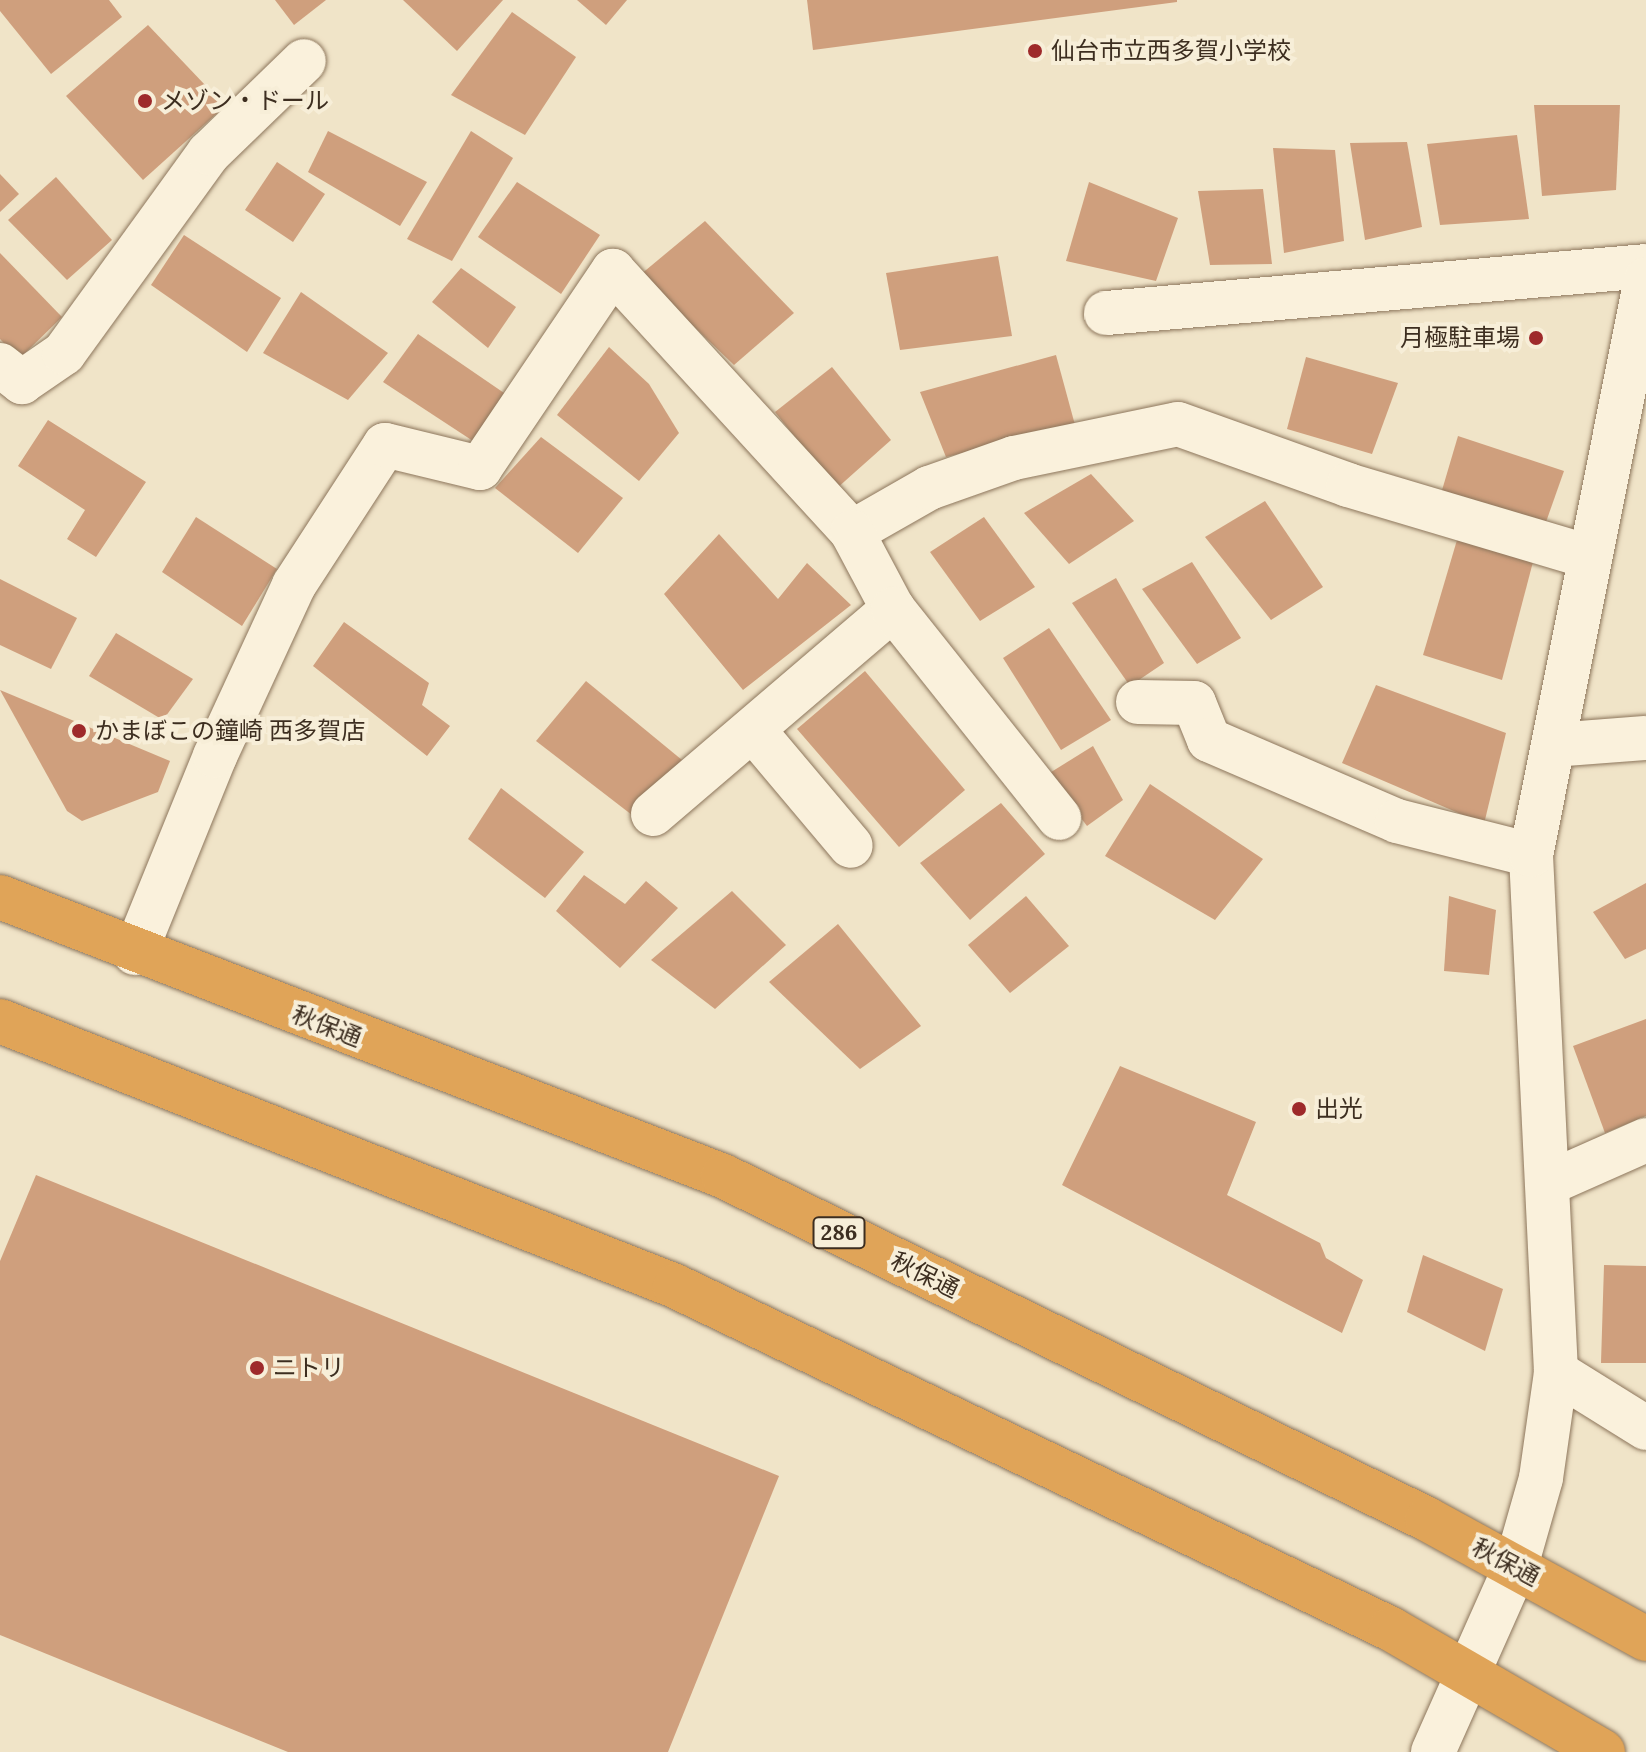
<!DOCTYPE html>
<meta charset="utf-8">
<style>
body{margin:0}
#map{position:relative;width:1646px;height:1752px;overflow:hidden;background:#f0e4c8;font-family:Lora,"Noto Sans JP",serif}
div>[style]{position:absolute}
.building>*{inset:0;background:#cf9f7d}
.roads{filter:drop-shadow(0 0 2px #8d765c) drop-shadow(0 0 2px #8d765c)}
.street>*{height:44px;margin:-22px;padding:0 22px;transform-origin:22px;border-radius:22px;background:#faf1dc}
.secondary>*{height:44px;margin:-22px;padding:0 22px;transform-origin:22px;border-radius:22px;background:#faf1dc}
.highway>*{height:44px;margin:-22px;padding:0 22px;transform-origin:22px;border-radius:22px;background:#e0a458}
.dots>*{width:22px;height:22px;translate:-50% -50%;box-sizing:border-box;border:4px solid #f7eed8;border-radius:50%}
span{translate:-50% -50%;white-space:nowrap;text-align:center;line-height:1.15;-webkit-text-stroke:8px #f7eed8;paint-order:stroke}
.shield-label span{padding:2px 6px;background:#f7eed8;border:2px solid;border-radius:6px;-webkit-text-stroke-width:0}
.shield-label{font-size:22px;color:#3d2e20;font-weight:700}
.poi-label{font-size:24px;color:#3d2e20}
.left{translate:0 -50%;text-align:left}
.right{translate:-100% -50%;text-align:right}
.street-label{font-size:24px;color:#3d2e20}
</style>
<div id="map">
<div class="building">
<i style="clip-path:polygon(0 0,109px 0,122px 17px,51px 74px,0 11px)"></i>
<i style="clip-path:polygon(275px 0,326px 0,294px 25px)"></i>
<i style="clip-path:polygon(403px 0,503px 0,457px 51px)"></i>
<i style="clip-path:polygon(577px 0,627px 0,606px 25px)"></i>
<i style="clip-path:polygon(807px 0,1177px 0,1177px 2px,813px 50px)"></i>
<i style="clip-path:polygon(512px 12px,576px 57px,525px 135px,451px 95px)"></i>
<i style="clip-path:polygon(148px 25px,225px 106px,143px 180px,66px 96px)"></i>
<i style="clip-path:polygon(1534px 105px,1620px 105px,1616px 190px,1542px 196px)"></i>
<i style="clip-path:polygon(328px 131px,427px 182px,400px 226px,308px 172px)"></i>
<i style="clip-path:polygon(471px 131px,513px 158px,452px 261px,407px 239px)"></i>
<i style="clip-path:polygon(1517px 135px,1529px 219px,1440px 225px,1427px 144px)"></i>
<i style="clip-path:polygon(1407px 142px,1422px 227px,1365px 240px,1350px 143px)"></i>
<i style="clip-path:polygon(1273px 148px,1335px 150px,1344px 241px,1284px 253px)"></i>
<i style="clip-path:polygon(277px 162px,325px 194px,293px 242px,245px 210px)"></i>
<i style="clip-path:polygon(0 174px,19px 194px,0 212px)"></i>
<i style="clip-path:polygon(56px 177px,112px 240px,67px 280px,8px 220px)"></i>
<i style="clip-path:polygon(517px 182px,600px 235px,561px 294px,478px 237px)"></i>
<i style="clip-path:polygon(1089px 182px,1178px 218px,1156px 281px,1066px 261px)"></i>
<i style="clip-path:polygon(1263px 189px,1272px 264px,1210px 265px,1198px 191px)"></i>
<i style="clip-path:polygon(705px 221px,794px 313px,734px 365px,640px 275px)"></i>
<i style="clip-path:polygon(184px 235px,281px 298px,247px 352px,151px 285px)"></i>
<i style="clip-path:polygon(0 253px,62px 317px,19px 359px,0 339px)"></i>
<i style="clip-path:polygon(998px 256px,1012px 336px,900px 350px,886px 273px)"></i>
<i style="clip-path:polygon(461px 268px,516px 307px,488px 348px,432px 302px)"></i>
<i style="clip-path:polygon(301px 292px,388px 353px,348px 400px,263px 353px)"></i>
<i style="clip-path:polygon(418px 334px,507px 395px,473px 441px,383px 382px)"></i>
<i style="clip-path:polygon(609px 347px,649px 384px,679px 433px,639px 481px,557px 415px)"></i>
<i style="clip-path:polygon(1056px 355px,1075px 425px,946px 457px,920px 392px)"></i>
<i style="clip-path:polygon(1306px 357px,1398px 383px,1372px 454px,1287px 429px)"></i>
<i style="clip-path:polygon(832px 367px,891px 440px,836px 489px,775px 412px)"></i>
<i style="clip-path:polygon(48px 420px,146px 482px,96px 557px,67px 539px,85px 510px,18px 466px)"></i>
<i style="clip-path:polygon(1458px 436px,1564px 471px,1546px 522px,1440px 497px)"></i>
<i style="clip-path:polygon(541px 437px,623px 498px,578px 553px,495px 488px)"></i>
<i style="clip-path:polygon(1091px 474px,1134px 521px,1069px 564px,1024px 513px)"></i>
<i style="clip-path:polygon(1265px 501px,1323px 587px,1271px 620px,1205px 537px)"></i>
<i style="clip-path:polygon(196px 517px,277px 569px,242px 626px,162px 572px)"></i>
<i style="clip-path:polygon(984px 517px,1035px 587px,980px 621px,930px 552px)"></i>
<i style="clip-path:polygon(719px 534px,778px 599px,807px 563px,851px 605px,743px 690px,664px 594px)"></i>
<i style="clip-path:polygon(1457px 540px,1534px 558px,1502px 680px,1423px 655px)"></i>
<i style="clip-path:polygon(1192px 562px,1241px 638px,1197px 664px,1142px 589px)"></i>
<i style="clip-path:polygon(1116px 578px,1164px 663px,1130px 686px,1072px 603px)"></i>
<i style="clip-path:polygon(0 579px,77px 618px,51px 669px,0 645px)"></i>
<i style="clip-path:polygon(344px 622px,429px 683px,422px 705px,450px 726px,427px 756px,313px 666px)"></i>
<i style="clip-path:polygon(1049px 628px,1111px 720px,1061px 750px,1003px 658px)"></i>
<i style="clip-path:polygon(116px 633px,193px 679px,163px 720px,89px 676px)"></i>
<i style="clip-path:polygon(865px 671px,965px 790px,899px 847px,797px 729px)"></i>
<i style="clip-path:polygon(586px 681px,682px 760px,632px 815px,536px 741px)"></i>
<i style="clip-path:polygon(1376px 685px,1506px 733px,1484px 824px,1342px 763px)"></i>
<i style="clip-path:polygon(0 690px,170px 761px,158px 792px,82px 821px,67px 811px)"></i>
<i style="clip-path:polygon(1093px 746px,1123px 800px,1087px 826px,1048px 774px)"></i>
<i style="clip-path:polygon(1150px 784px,1263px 859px,1215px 920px,1105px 856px)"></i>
<i style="clip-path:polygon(501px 788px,584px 852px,545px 898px,468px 839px)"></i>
<i style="clip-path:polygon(1001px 803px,1045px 854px,970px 920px,920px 863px)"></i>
<i style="clip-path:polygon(584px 875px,625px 904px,646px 881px,678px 908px,620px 968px,556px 911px)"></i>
<i style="clip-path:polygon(1646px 883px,1646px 949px,1625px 959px,1593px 912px)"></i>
<i style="clip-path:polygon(732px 891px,786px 945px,715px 1009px,651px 960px)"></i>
<i style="clip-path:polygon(1026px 896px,1069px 946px,1010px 993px,968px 945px)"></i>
<i style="clip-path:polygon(1449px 896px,1496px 910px,1489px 975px,1444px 971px)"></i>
<i style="clip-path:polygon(838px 924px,921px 1026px,860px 1069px,769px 982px)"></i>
<i style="clip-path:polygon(1646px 1019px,1646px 1116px,1605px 1133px,1573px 1046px)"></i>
<i style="clip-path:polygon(1120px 1066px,1256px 1122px,1227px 1195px,1320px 1243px,1326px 1258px,1363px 1280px,1342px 1333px,1062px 1185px)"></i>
<i style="clip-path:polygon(36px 1175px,779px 1476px,668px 1752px,288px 1752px,0 1635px,0 1261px)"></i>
<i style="clip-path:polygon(1423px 1255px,1503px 1289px,1485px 1351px,1407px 1312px)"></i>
<i style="clip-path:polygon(1604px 1265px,1646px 1266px,1646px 1363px,1601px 1363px)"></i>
</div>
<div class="roads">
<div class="street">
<i style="left:1106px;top:313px;width:542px;rotate:-4.97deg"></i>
<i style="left:0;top:365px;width:28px;rotate:38deg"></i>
<i style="left:22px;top:382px;width:51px;rotate:-34.6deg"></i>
<i style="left:64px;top:353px;width:247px;rotate:-54.1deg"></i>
<i style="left:209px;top:153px;width:132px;rotate:-44.1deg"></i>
<i style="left:852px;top:532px;width:89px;rotate:-29.7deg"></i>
<i style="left:929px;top:488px;width:90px;rotate:-19.4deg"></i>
<i style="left:1014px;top:458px;width:167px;rotate:-11.7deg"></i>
<i style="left:1178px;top:424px;width:181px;rotate:19.7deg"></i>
<i style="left:1348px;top:485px;width:252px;rotate:16.6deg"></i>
<i style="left:1138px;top:702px;width:56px;rotate:1deg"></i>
<i style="left:1194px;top:703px;width:40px;rotate:68deg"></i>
<i style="left:1209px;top:740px;width:205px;rotate:23.3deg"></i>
<i style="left:1397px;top:821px;width:138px;rotate:14.2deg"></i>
<i style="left:754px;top:731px;width:150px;rotate:49.9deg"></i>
<i style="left:1554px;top:745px;width:92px;rotate:-4.4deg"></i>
<i style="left:653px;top:814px;width:316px;rotate:-40.5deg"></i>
<i style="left:135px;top:953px;width:213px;rotate:-67.9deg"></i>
<i style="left:215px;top:756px;width:188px;rotate:-65.2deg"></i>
<i style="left:294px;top:585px;width:167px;rotate:-57deg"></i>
<i style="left:385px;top:445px;width:98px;rotate:13.6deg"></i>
<i style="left:480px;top:468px;width:238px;rotate:-56deg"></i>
<i style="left:613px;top:271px;width:354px;rotate:47.5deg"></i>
<i style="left:852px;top:532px;width:87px;rotate:62deg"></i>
<i style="left:893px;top:609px;width:267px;rotate:51.5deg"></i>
<i style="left:1549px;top:1183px;width:106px;rotate:-23.9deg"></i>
<i style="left:1556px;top:1372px;width:106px;rotate:31.9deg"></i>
</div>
<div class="secondary">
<i style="left:1433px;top:1752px;width:204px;rotate:-66deg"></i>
<i style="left:1516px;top:1566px;width:91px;rotate:-74.1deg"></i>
<i style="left:1541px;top:1478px;width:107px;rotate:-81.9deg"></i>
<i style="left:1556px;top:1372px;width:518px;rotate:-92.77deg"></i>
<i style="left:1531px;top:855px;width:587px;rotate:-78.71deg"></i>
</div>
<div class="highway">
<i style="left:0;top:897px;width:775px;rotate:21.1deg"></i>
<i style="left:723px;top:1176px;width:783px;rotate:25.98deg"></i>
<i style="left:1427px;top:1519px;width:250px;rotate:28.7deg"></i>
<i style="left:0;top:1021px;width:725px;rotate:21.43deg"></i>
<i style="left:675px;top:1286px;width:794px;rotate:25.6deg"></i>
<i style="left:1391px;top:1629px;width:245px;rotate:30.1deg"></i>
</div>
</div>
<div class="dots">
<i style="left:1035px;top:51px;background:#9e2a2b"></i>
<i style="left:145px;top:101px;background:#9e2a2b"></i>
<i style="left:1536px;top:338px;background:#9e2a2b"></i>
<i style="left:79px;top:731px;background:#9e2a2b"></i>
<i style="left:1299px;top:1109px;background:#9e2a2b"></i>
<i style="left:257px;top:1368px;background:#9e2a2b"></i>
</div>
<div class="shield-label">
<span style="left:839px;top:1233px">286</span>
</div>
<div class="poi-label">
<span class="left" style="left:1051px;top:51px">仙台市立西多賀小学校</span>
<span class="left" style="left:161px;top:101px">メゾン・ドール</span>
<span class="right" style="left:1520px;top:338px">月極駐車場</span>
<span class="left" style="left:95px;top:731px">かまぼこの鐘崎 西多賀店</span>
<span class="left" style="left:1315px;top:1109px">出光</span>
<span class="left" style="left:273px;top:1368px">ニトリ</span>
</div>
<div class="street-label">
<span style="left:327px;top:1026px;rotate:21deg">秋保通</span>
<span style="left:925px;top:1275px;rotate:26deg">秋保通</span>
<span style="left:1506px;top:1562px;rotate:28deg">秋保通</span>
</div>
</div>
